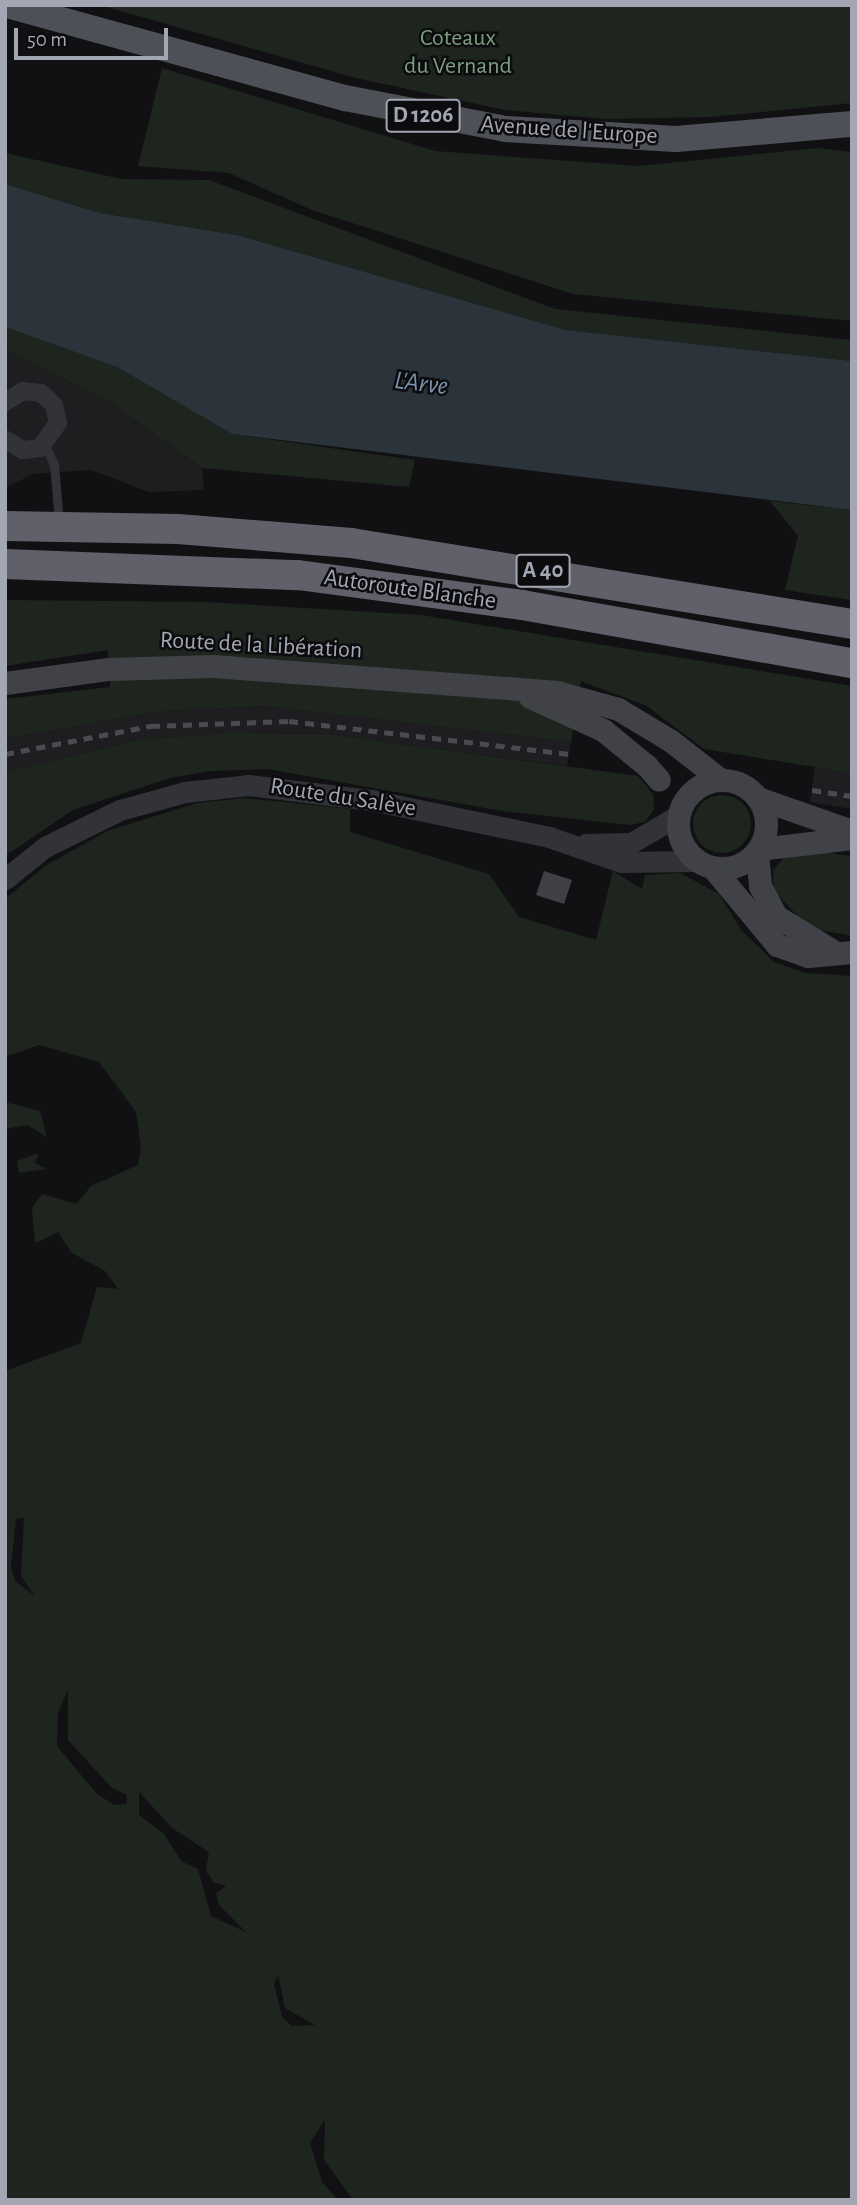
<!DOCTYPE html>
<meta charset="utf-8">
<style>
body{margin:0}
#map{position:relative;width:857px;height:2205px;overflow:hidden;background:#111113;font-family:"Alegreya Sans",sans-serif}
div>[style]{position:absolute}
.built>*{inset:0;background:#1e1d20}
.green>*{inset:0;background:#1e251f}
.round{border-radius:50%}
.water>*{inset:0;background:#2b333b}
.building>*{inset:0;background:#404146}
.service>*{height:9px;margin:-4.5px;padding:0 4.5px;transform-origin:4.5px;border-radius:4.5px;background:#323338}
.minor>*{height:18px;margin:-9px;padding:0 9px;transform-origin:9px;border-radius:9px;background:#323338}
.tertiary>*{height:21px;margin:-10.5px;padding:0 10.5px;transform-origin:10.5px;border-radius:10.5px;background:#323338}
.secondary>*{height:23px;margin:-11.5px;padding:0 11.5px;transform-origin:11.5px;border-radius:11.5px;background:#404248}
.secondary>.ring{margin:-11.5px;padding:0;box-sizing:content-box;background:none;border:23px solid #404248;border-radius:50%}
.primary>*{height:26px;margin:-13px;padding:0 13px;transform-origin:13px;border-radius:13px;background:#4e5057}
.motorway>*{height:30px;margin:-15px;padding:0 15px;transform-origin:15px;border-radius:15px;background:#5f6069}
.rail>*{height:5px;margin-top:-2.5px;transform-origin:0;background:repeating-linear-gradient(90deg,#494b51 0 9px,transparent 0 16px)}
.secondary-bridge>*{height:23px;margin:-11.5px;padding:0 11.5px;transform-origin:11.5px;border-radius:11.5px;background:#404248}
span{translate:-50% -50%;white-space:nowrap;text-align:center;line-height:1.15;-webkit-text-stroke:5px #0c0c0e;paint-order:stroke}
.shield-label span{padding:2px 5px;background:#0c0c0e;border:2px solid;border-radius:5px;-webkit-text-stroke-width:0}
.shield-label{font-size:23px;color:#a3a6b3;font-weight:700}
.park-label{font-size:24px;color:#7a9e7f}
.street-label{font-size:24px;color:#a3a6b3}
.water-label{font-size:26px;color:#7a91ae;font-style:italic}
.frame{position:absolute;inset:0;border:7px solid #a3a6b3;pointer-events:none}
.scale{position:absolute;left:14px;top:28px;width:154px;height:32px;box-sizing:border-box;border:4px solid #a3a6b3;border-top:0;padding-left:9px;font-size:21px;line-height:24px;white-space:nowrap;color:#a3a6b3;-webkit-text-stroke:5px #0c0c0e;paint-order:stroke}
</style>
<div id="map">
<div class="built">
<i style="clip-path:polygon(5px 350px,107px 400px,202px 468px,204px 490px,149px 492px,91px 470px,33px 474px,5px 488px)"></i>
<i style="clip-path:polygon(264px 706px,571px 742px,567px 766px,327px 734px,227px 733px,143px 739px,5px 772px,5px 739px,160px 711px)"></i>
<i style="clip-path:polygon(815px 766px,852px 773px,852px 809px,810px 802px)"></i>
</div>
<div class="green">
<i style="clip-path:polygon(100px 5px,852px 5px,852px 103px,711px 117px,606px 119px,505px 110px,356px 78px)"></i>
<i style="clip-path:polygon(162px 68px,435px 151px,638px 166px,818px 148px,852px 152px,852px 321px,573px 294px,312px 210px,229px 173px,138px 166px)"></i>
<i style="clip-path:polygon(5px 153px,121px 179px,209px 180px,555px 309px,852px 340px,852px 361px,566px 330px,237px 235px,100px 213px,5px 184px)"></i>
<i style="clip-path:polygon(5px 327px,117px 367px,232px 434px,415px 460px,409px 487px,202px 468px,107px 400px,5px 350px)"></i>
<i style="clip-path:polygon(770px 501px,852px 510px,852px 600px,785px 590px,798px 536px)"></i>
<i style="clip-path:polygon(5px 600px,206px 602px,421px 615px,852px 686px,852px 773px,704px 749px,647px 706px,581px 681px,571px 742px,264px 706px,160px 711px,5px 739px,5px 699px,110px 687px,108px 650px,5px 666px)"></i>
<i style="clip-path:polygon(227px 733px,327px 734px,638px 776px,653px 794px,654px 809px,645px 822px,630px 825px,502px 811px,268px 769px,211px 771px,170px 778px,73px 810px,5px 856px,5px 772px,143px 739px)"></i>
<i class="round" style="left:693px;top:795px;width:58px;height:58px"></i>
<i style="clip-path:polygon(evenodd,244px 798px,350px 809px,350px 832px,489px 874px,519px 917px,596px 940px,613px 871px,642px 889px,645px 875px,680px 873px,719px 894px,741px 930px,774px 962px,805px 973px,852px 976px,852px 2200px,353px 2200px,324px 2160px,325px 2119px,310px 2143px,322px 2182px,338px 2200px,5px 2200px,5px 1371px,81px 1343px,97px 1287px,118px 1289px,105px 1271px,72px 1253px,58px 1232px,35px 1243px,32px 1208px,42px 1194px,77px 1204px,91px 1186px,138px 1165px,141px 1146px,136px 1112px,99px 1062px,39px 1045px,5px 1057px,5px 899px,45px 866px,107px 831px,197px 803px,244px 798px,24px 1518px,21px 1576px,35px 1596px,15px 1581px,11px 1566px,16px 1519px,24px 1518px,244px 798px,68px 1690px,68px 1740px,112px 1788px,127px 1795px,126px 1804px,114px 1805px,96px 1793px,57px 1746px,58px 1712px,68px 1690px,244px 798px,139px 1792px,172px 1828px,209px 1852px,206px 1870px,213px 1882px,226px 1886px,216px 1893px,219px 1905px,246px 1932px,211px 1916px,198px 1869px,181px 1861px,164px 1834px,139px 1815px,139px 1792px,244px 798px,278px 1975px,285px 2008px,315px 2025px,292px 2026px,282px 2017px,274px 1984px,278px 1975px)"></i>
<i style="clip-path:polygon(814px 851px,852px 856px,852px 936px,809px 928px,774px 891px,773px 870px,784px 858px)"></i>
<i style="clip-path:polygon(5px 1102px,40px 1111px,47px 1137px,27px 1125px,5px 1129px)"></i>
<i style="clip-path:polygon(39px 1153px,35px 1163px,47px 1169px,19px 1173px,17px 1161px)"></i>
</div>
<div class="water">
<i style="clip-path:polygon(5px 184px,100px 213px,237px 235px,566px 330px,852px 361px,852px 510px,232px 434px,117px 367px,5px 327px)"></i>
</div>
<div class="building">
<i style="clip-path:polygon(544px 871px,572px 880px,564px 904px,536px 895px)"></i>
</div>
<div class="service">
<i style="left:45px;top:445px;width:21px;rotate:65deg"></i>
<i style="left:54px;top:464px;width:58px;rotate:85.1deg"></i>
</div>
<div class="minor">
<i style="left:5px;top:402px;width:21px;rotate:-31deg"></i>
<i style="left:23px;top:391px;width:18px;rotate:6deg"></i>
<i style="left:41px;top:393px;width:18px;rotate:43deg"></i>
<i style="left:54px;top:405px;width:18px;rotate:77deg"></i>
<i style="left:58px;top:423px;width:31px;rotate:126deg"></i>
<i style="left:40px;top:448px;width:17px;rotate:173deg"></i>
<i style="left:23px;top:450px;width:21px;rotate:-149deg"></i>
</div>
<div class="tertiary">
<i style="left:586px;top:844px;width:45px;rotate:-1.3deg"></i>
<i style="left:631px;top:843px;width:56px;rotate:-30.3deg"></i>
<i style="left:5px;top:879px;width:51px;rotate:-38.7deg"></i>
<i style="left:45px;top:847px;width:84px;rotate:-26.3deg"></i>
<i style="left:120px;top:810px;width:67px;rotate:-15.5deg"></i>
<i style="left:185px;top:792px;width:63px;rotate:-6.3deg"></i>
<i style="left:248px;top:785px;width:124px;rotate:7deg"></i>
<i style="left:371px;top:800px;width:182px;rotate:11.7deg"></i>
<i style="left:549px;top:837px;width:76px;rotate:19.1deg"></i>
<i style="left:621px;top:862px;width:76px;rotate:-0.8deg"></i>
</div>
<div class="secondary">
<i style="left:5px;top:683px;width:105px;rotate:-7.7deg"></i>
<i style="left:109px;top:669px;width:104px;rotate:-1.7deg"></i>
<i style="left:213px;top:666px;width:345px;rotate:4.3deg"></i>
<i style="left:557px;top:692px;width:63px;rotate:15.6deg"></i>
<i style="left:618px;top:709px;width:62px;rotate:31.1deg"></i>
<i style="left:530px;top:697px;width:80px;rotate:24.3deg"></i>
<i style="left:603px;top:730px;width:57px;rotate:39.3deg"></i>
<i class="ring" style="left:678px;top:780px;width:65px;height:65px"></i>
<i style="left:758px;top:798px;width:100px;rotate:19.3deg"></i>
<i style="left:759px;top:849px;width:94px;rotate:-6.7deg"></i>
<i style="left:757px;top:851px;width:35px;rotate:85deg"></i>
<i style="left:760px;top:886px;width:34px;rotate:62deg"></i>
<i style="left:776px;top:916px;width:67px;rotate:31.6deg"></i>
<i style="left:712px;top:867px;width:102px;rotate:50.2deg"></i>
<i style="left:777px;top:945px;width:33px;rotate:20deg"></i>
<i style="left:808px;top:956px;width:44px;rotate:-5.2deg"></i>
</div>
<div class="primary">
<i style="left:7px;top:5px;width:351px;rotate:15.4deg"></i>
<i style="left:345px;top:98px;width:164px;rotate:10.9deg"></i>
<i style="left:506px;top:129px;width:170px;rotate:3.4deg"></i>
<i style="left:676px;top:139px;width:177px;rotate:-4.9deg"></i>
</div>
<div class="motorway">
<i style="left:5px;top:526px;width:173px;rotate:1deg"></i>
<i style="left:178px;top:529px;width:174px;rotate:4.6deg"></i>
<i style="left:351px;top:543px;width:508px;rotate:9.18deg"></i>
<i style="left:5px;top:564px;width:293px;rotate:2.2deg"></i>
<i style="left:298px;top:575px;width:226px;rotate:7.6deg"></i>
<i style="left:522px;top:605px;width:335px;rotate:10deg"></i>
</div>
<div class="rail">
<i style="left:5px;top:754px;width:149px;rotate:-10.9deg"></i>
<i style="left:151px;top:726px;width:138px;rotate:-2.1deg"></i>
<i style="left:289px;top:721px;width:282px;rotate:6.7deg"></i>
<i style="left:812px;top:790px;width:40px;rotate:8.5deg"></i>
</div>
<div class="secondary-bridge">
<i style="left:671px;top:741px;width:63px;rotate:38deg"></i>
<i style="left:647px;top:766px;width:18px;rotate:49deg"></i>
</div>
<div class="shield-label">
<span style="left:423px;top:116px">D 1206</span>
<span style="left:543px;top:571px">A 40</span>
</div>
<div class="park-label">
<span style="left:458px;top:53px">Coteaux<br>du Vernand</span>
</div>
<div class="street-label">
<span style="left:569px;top:131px;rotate:4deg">Avenue de l'Europe</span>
<span style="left:410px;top:590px;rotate:8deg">Autoroute Blanche</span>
<span style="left:261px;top:646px;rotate:3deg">Route de la Libération</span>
<span style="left:343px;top:798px;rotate:9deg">Route du Salève</span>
</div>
<div class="water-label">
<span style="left:421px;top:384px;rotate:7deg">L'Arve</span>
</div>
<div class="frame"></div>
<div class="scale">50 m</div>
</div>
